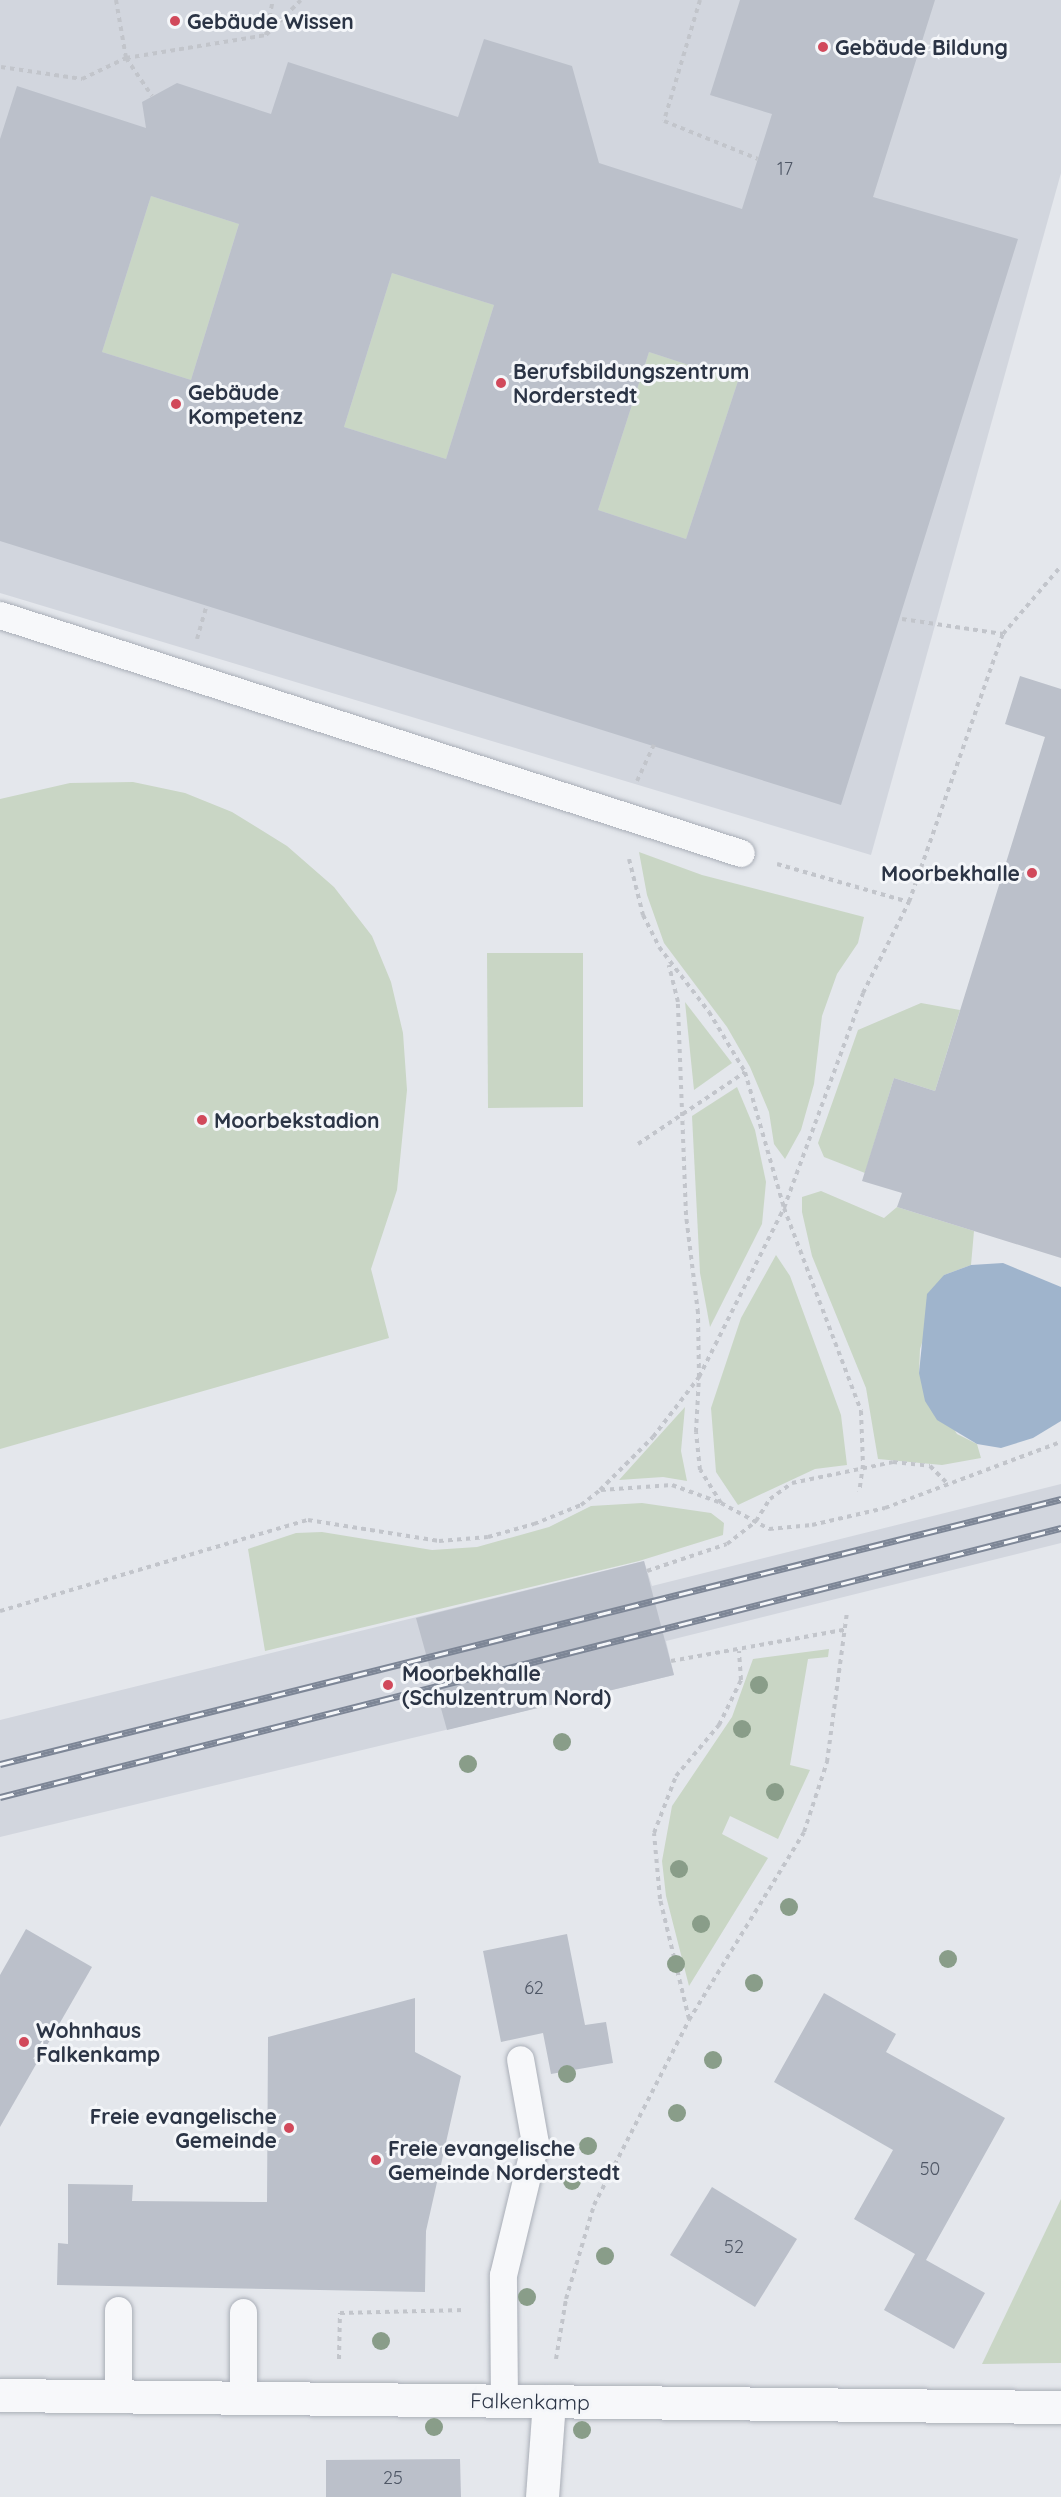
<!DOCTYPE html>
<meta charset="utf-8">
<style>
body{margin:0}
#map{position:relative;width:1061px;height:2497px;overflow:hidden;background:#e4e7ec;font-family:Quicksand,sans-serif}
div>[style]{position:absolute}
.built>*{inset:0;background:#d2d6de}
.green>*{inset:0;background:#c9d6c5}
.water>*{inset:0;background:#9fb4cc}
.building>*{inset:0;background:#bbc0ca}
.path>*{height:4px;margin-top:-2px;transform-origin:0;background:repeating-linear-gradient(90deg,#c2c5cb 0 4.5px,transparent 0 9px)}
.roads{filter:drop-shadow(0 0 2px #a9aeb7) drop-shadow(0 0 2px #a9aeb7)}
.service>*{height:27px;margin:-13.5px;padding:0 13.5px;transform-origin:13.5px;border-radius:13.5px;background:#f7f8fa}
.minor>*{height:33px;margin:-16.5px;padding:0 16.5px;transform-origin:16.5px;border-radius:16.5px;background:#f7f8fa}
.rail>*{height:7px;margin-top:-3.5px;transform-origin:0;background:repeating-linear-gradient(90deg,#f4f6f9 0 14px,#7d8696 0 28px);box-sizing:border-box;border-block:2px solid #7d8696}
.path-bridge>*{height:4px;margin-top:-2px;transform-origin:0;background:repeating-linear-gradient(90deg,#c2c5cb 0 4.5px,transparent 0 9px)}
.trees>*{width:18px;height:18px;margin:-9px;border-radius:50%;background:#899d89}
.dots>*{width:16px;height:16px;translate:-50% -50%;box-sizing:border-box;border:3px solid #f4f6f9;border-radius:50%}
span{translate:-50% -50%;white-space:nowrap;text-align:center;line-height:1.15;-webkit-text-stroke:6px #f4f6f9;paint-order:stroke}
.number-label{font-size:18px;color:#4f5766}
.number-label span{-webkit-text-stroke-width:0}
.poi-label{font-size:21px;color:#2b3445;font-weight:700}
.left{translate:0 -50%;text-align:left}
.right{translate:-100% -50%;text-align:right}
.street-label{font-size:21px;color:#2b3445}
</style>
<div id="map">
<div class="built">
<i style="clip-path:polygon(0 0,1061px 0,1061px 173px,871px 855px,0 593px)"></i>
<i style="clip-path:polygon(1061px 1484px,1061px 1543px,666px 1641px,674px 1675px,0 1837px,0 1720px,644px 1561px,652px 1586px)"></i>
</div>
<div class="green">
<i style="clip-path:polygon(151px 196px,239px 224px,191px 380px,102px 352px)"></i>
<i style="clip-path:polygon(392px 273px,494px 305px,446px 459px,344px 427px)"></i>
<i style="clip-path:polygon(649px 352px,738px 381px,686px 539px,598px 510px)"></i>
<i style="clip-path:polygon(133px 782px,185px 793px,232px 812px,287px 846px,334px 887px,372px 936px,391px 982px,403px 1033px,407px 1090px,397px 1190px,371px 1269px,389px 1338px,0 1449px,0 799px,70px 783px)"></i>
<i style="clip-path:polygon(639px 852px,702px 875px,864px 917px,858px 943px,837px 974px,822px 1016px,814px 1084px,801px 1130px,785px 1159px,774px 1144px,769px 1112px,750px 1067px,727px 1027px,664px 943px,647px 895px)"></i>
<i style="clip-path:polygon(487px 953px,583px 953px,583px 1107px,488px 1108px)"></i>
<i style="clip-path:polygon(685px 1002px,732px 1063px,694px 1090px)"></i>
<i style="clip-path:polygon(921px 1003px,960px 1010px,935px 1091px,894px 1078px,865px 1173px,824px 1157px,818px 1143px,858px 1030px)"></i>
<i style="clip-path:polygon(737px 1087px,755px 1130px,766px 1182px,762px 1224px,710px 1327px,700px 1273px,692px 1116px)"></i>
<i style="clip-path:polygon(821px 1191px,884px 1218px,897px 1207px,974px 1231px,971px 1265px,944px 1275px,920px 1349px,919px 1372px,957px 1434px,977px 1444px,981px 1458px,942px 1465px,878px 1459px,866px 1388px,812px 1256px,802px 1212px,802px 1197px)"></i>
<i style="clip-path:polygon(776px 1255px,790px 1276px,841px 1415px,847px 1465px,815px 1469px,738px 1505px,716px 1472px,711px 1408px,741px 1318px)"></i>
<i style="clip-path:polygon(685px 1407px,681px 1451px,687px 1481px,663px 1477px,619px 1480px)"></i>
<i style="clip-path:polygon(642px 1503px,711px 1513px,724px 1523px,723px 1535px,639px 1561px,265px 1651px,248px 1549px,296px 1533px,322px 1532px,432px 1550px,477px 1547px,549px 1527px,591px 1506px)"></i>
<i style="clip-path:polygon(829px 1649px,828px 1657px,808px 1659px,790px 1765px,810px 1770px,778px 1839px,730px 1816px,722px 1834px,768px 1858px,689px 1986px,666px 1896px,662px 1861px,672px 1806px,732px 1717px,753px 1659px)"></i>
<i style="clip-path:polygon(1061px 2199px,1061px 2363px,982px 2364px)"></i>
</div>
<div class="water">
<i style="clip-path:polygon(1003px 1263px,1061px 1287px,1061px 1421px,1033px 1438px,1001px 1448px,977px 1444px,937px 1420px,925px 1401px,919px 1373px,927px 1294px,944px 1275px,971px 1265px)"></i>
</div>
<div class="building">
<i style="clip-path:polygon(evenodd,740px 0,935px 0,873px 197px,1018px 239px,841px 805px,0 541px,0 139px,17px 86px,146px 128px,142px 102px,177px 83px,271px 114px,288px 62px,458px 117px,484px 39px,572px 66px,599px 163px,742px 209px,772px 114px,710px 95px,740px 0,151px 196px,239px 224px,191px 380px,102px 352px,151px 196px,740px 0,392px 273px,494px 305px,446px 459px,344px 427px,392px 273px,740px 0,649px 352px,738px 381px,686px 539px,598px 510px,649px 352px)"></i>
<i style="clip-path:polygon(1020px 676px,1061px 689px,1061px 1258px,897px 1207px,902px 1193px,862px 1181px,894px 1078px,935px 1091px,1045px 737px,1005px 724px)"></i>
<i style="clip-path:polygon(644px 1561px,674px 1675px,447px 1730px,416px 1618px)"></i>
<i style="clip-path:polygon(26px 1929px,92px 1967px,0 2127px,0 1975px)"></i>
<i style="clip-path:polygon(567px 1934px,585px 2025px,606px 2022px,613px 2063px,551px 2074px,543px 2033px,501px 2042px,483px 1951px)"></i>
<i style="clip-path:polygon(824px 1993px,896px 2034px,886px 2052px,1005px 2118px,926px 2260px,985px 2293px,954px 2349px,884px 2310px,915px 2254px,854px 2219px,893px 2150px,774px 2082px)"></i>
<i style="clip-path:polygon(415px 1998px,415px 2052px,461px 2076px,426px 2231px,425px 2292px,57px 2285px,58px 2243px,68px 2244px,68px 2184px,133px 2185px,132px 2201px,267px 2202px,268px 2037px)"></i>
<i style="clip-path:polygon(712px 2187px,797px 2239px,755px 2307px,670px 2255px)"></i>
<i style="clip-path:polygon(460px 2459px,461px 2497px,326px 2497px,326px 2460px)"></i>
</div>
<div class="path">
<i style="left:116px;top:0;width:59px;rotate:80.2deg"></i>
<i style="left:126px;top:58px;width:46px;rotate:55.6deg"></i>
<i style="left:700px;top:0;width:126px;rotate:106.6deg"></i>
<i style="left:664px;top:121px;width:101px;rotate:22deg"></i>
<i style="left:266px;top:35px;width:36px;rotate:-79deg"></i>
<i style="left:1px;top:67px;width:82px;rotate:8.4deg"></i>
<i style="left:82px;top:79px;width:49px;rotate:-25.5deg"></i>
<i style="left:126px;top:58px;width:142px;rotate:-9.3deg"></i>
<i style="left:266px;top:35px;width:49px;rotate:-45deg"></i>
<i style="left:902px;top:619px;width:102px;rotate:8.4deg"></i>
<i style="left:197px;top:639px;width:35px;rotate:-74deg"></i>
<i style="left:637px;top:781px;width:40px;rotate:-65deg"></i>
<i style="left:629px;top:859px;width:58px;rotate:76deg"></i>
<i style="left:643px;top:915px;width:36px;rotate:63deg"></i>
<i style="left:659px;top:947px;width:82px;rotate:52.4deg"></i>
<i style="left:709px;top:1012px;width:70px;rotate:59deg"></i>
<i style="left:745px;top:1072px;width:141px;rotate:74deg"></i>
<i style="left:784px;top:1208px;width:217px;rotate:69.2deg"></i>
<i style="left:861px;top:1411px;width:54px;rotate:87.9deg"></i>
<i style="left:863px;top:1465px;width:27px;rotate:98deg"></i>
<i style="left:777px;top:864px;width:137px;rotate:16.1deg"></i>
<i style="left:638px;top:1144px;width:129px;rotate:-33.9deg"></i>
<i style="left:601px;top:1490px;width:71px;rotate:-4deg"></i>
<i style="left:672px;top:1485px;width:52px;rotate:20.2deg"></i>
<i style="left:721px;top:1503px;width:55px;rotate:28.4deg"></i>
<i style="left:769px;top:1529px;width:43px;rotate:-5.3deg"></i>
<i style="left:721px;top:1503px;width:39px;rotate:-122deg"></i>
<i style="left:700px;top:1470px;width:38px;rotate:-96deg"></i>
<i style="left:696px;top:1432px;width:55px;rotate:-86.9deg"></i>
<i style="left:699px;top:1377px;width:189px;rotate:-63.3deg"></i>
<i style="left:784px;top:1208px;width:229px;rotate:-69.8deg"></i>
<i style="left:863px;top:993px;width:102px;rotate:-63.2deg"></i>
<i style="left:909px;top:902px;width:284px;rotate:-70.7deg"></i>
<i style="left:1003px;top:634px;width:89px;rotate:-49.5deg"></i>
<i style="left:885px;top:1508px;width:188px;rotate:-20.6deg"></i>
<i style="left:647px;top:1571px;width:84px;rotate:-18.6deg"></i>
<i style="left:727px;top:1544px;width:37px;rotate:-38deg"></i>
<i style="left:756px;top:1521px;width:26px;rotate:-58deg"></i>
<i style="left:770px;top:1499px;width:27px;rotate:-36deg"></i>
<i style="left:792px;top:1483px;width:103px;rotate:-11.7deg"></i>
<i style="left:893px;top:1462px;width:37px;rotate:6deg"></i>
<i style="left:930px;top:1466px;width:24px;rotate:45deg"></i>
<i style="left:0;top:1611px;width:321px;rotate:-16.5deg"></i>
<i style="left:308px;top:1520px;width:133px;rotate:9.1deg"></i>
<i style="left:439px;top:1541px;width:49px;rotate:-4.7deg"></i>
<i style="left:488px;top:1537px;width:48px;rotate:-15.8deg"></i>
<i style="left:534px;top:1524px;width:51px;rotate:-22deg"></i>
<i style="left:581px;top:1505px;width:24px;rotate:-38deg"></i>
<i style="left:600px;top:1490px;width:75px;rotate:-45deg"></i>
<i style="left:653px;top:1437px;width:76px;rotate:-52.5deg"></i>
<i style="left:699px;top:1377px;width:64px;rotate:-90.9deg"></i>
<i style="left:698px;top:1313px;width:99px;rotate:-97deg"></i>
<i style="left:686px;top:1215px;width:213px;rotate:-92.2deg"></i>
<i style="left:678px;top:1002px;width:38px;rotate:-104deg"></i>
<i style="left:671px;top:1661px;width:176px;rotate:-10.2deg"></i>
<i style="left:689px;top:2019px;width:123px;rotate:-103.6deg"></i>
<i style="left:660px;top:1899px;width:66px;rotate:-95.2deg"></i>
<i style="left:654px;top:1833px;width:61px;rotate:-68.9deg"></i>
<i style="left:676px;top:1776px;width:67px;rotate:-49.9deg"></i>
<i style="left:719px;top:1725px;width:50px;rotate:-63.9deg"></i>
<i style="left:741px;top:1680px;width:29px;rotate:-94deg"></i>
<i style="left:339px;top:2359px;width:46px;rotate:-88.8deg"></i>
<i style="left:340px;top:2313px;width:125px;rotate:-1.4deg"></i>
<i style="left:556px;top:2359px;width:61px;rotate:-80.5deg"></i>
<i style="left:566px;top:2299px;width:98px;rotate:-73.4deg"></i>
<i style="left:594px;top:2205px;width:208px;rotate:-62.8deg"></i>
<i style="left:689px;top:2020px;width:220px;rotate:-58.5deg"></i>
<i style="left:804px;top:1832px;width:74px;rotate:-71.8deg"></i>
<i style="left:827px;top:1762px;width:150px;rotate:-82.4deg"></i>
</div>
<div class="roads">
<div class="service">
<i style="left:0;top:615px;width:778px;rotate:17.81deg"></i>
<i style="left:118px;top:2397px;width:87px;rotate:-90deg"></i>
<i style="left:243px;top:2398px;width:86px;rotate:-90deg"></i>
<i style="left:504px;top:2401px;width:126px;rotate:-90.5deg"></i>
<i style="left:503px;top:2275px;width:136px;rotate:-76.4deg"></i>
<i style="left:535px;top:2143px;width:85px;rotate:-100.1deg"></i>
</div>
<div class="minor">
<i style="left:0;top:2395px;width:1061px;rotate:0.65deg"></i>
<i style="left:542px;top:2497px;width:96px;rotate:-85.8deg"></i>
</div>
</div>
<div class="rail">
<i style="left:0;top:1764px;width:1094px;rotate:-14.02deg"></i>
<i style="left:0;top:1797px;width:1095px;rotate:-14.23deg"></i>
</div>
<div class="path-bridge">
<i style="left:812px;top:1525px;width:75px;rotate:-13.1deg"></i>
</div>
<div class="trees">
<i style="left:759px;top:1685px"></i>
<i style="left:742px;top:1729px"></i>
<i style="left:562px;top:1742px"></i>
<i style="left:468px;top:1764px"></i>
<i style="left:775px;top:1792px"></i>
<i style="left:679px;top:1869px"></i>
<i style="left:789px;top:1907px"></i>
<i style="left:701px;top:1924px"></i>
<i style="left:948px;top:1959px"></i>
<i style="left:676px;top:1964px"></i>
<i style="left:754px;top:1983px"></i>
<i style="left:713px;top:2060px"></i>
<i style="left:567px;top:2074px"></i>
<i style="left:677px;top:2113px"></i>
<i style="left:588px;top:2146px"></i>
<i style="left:572px;top:2181px"></i>
<i style="left:605px;top:2256px"></i>
<i style="left:527px;top:2297px"></i>
<i style="left:381px;top:2341px"></i>
<i style="left:434px;top:2427px"></i>
<i style="left:582px;top:2430px"></i>
</div>
<div class="dots">
<i style="left:175px;top:21px;background:#d1495b"></i>
<i style="left:823px;top:47px;background:#d1495b"></i>
<i style="left:501px;top:383px;background:#d1495b"></i>
<i style="left:176px;top:404px;background:#d1495b"></i>
<i style="left:1032px;top:873px;background:#d1495b"></i>
<i style="left:202px;top:1120px;background:#d1495b"></i>
<i style="left:388px;top:1685px;background:#d1495b"></i>
<i style="left:24px;top:2042px;background:#d1495b"></i>
<i style="left:289px;top:2128px;background:#d1495b"></i>
<i style="left:376px;top:2160px;background:#d1495b"></i>
</div>
<div class="number-label">
<span style="left:785px;top:169px">17</span>
<span style="left:534px;top:1988px">62</span>
<span style="left:930px;top:2169px">50</span>
<span style="left:734px;top:2247px">52</span>
<span style="left:393px;top:2478px">25</span>
</div>
<div class="poi-label">
<span class="left" style="left:187px;top:21px">Gebäude Wissen</span>
<span class="left" style="left:835px;top:47px">Gebäude Bildung</span>
<span class="left" style="left:513px;top:383px">Berufsbildungszentrum<br>Norderstedt</span>
<span class="left" style="left:188px;top:404px">Gebäude<br>Kompetenz</span>
<span class="right" style="left:1020px;top:873px">Moorbekhalle</span>
<span class="left" style="left:214px;top:1120px">Moorbekstadion</span>
<span class="left" style="left:402px;top:1685px">Moorbekhalle<br>(Schulzentrum Nord)</span>
<span class="left" style="left:36px;top:2042px">Wohnhaus<br>Falkenkamp</span>
<span class="right" style="left:277px;top:2128px">Freie evangelische<br>Gemeinde</span>
<span class="left" style="left:388px;top:2160px">Freie evangelische<br>Gemeinde Norderstedt</span>
</div>
<div class="street-label">
<span style="left:530px;top:2401px;rotate:1deg">Falkenkamp</span>
</div>
</div>
